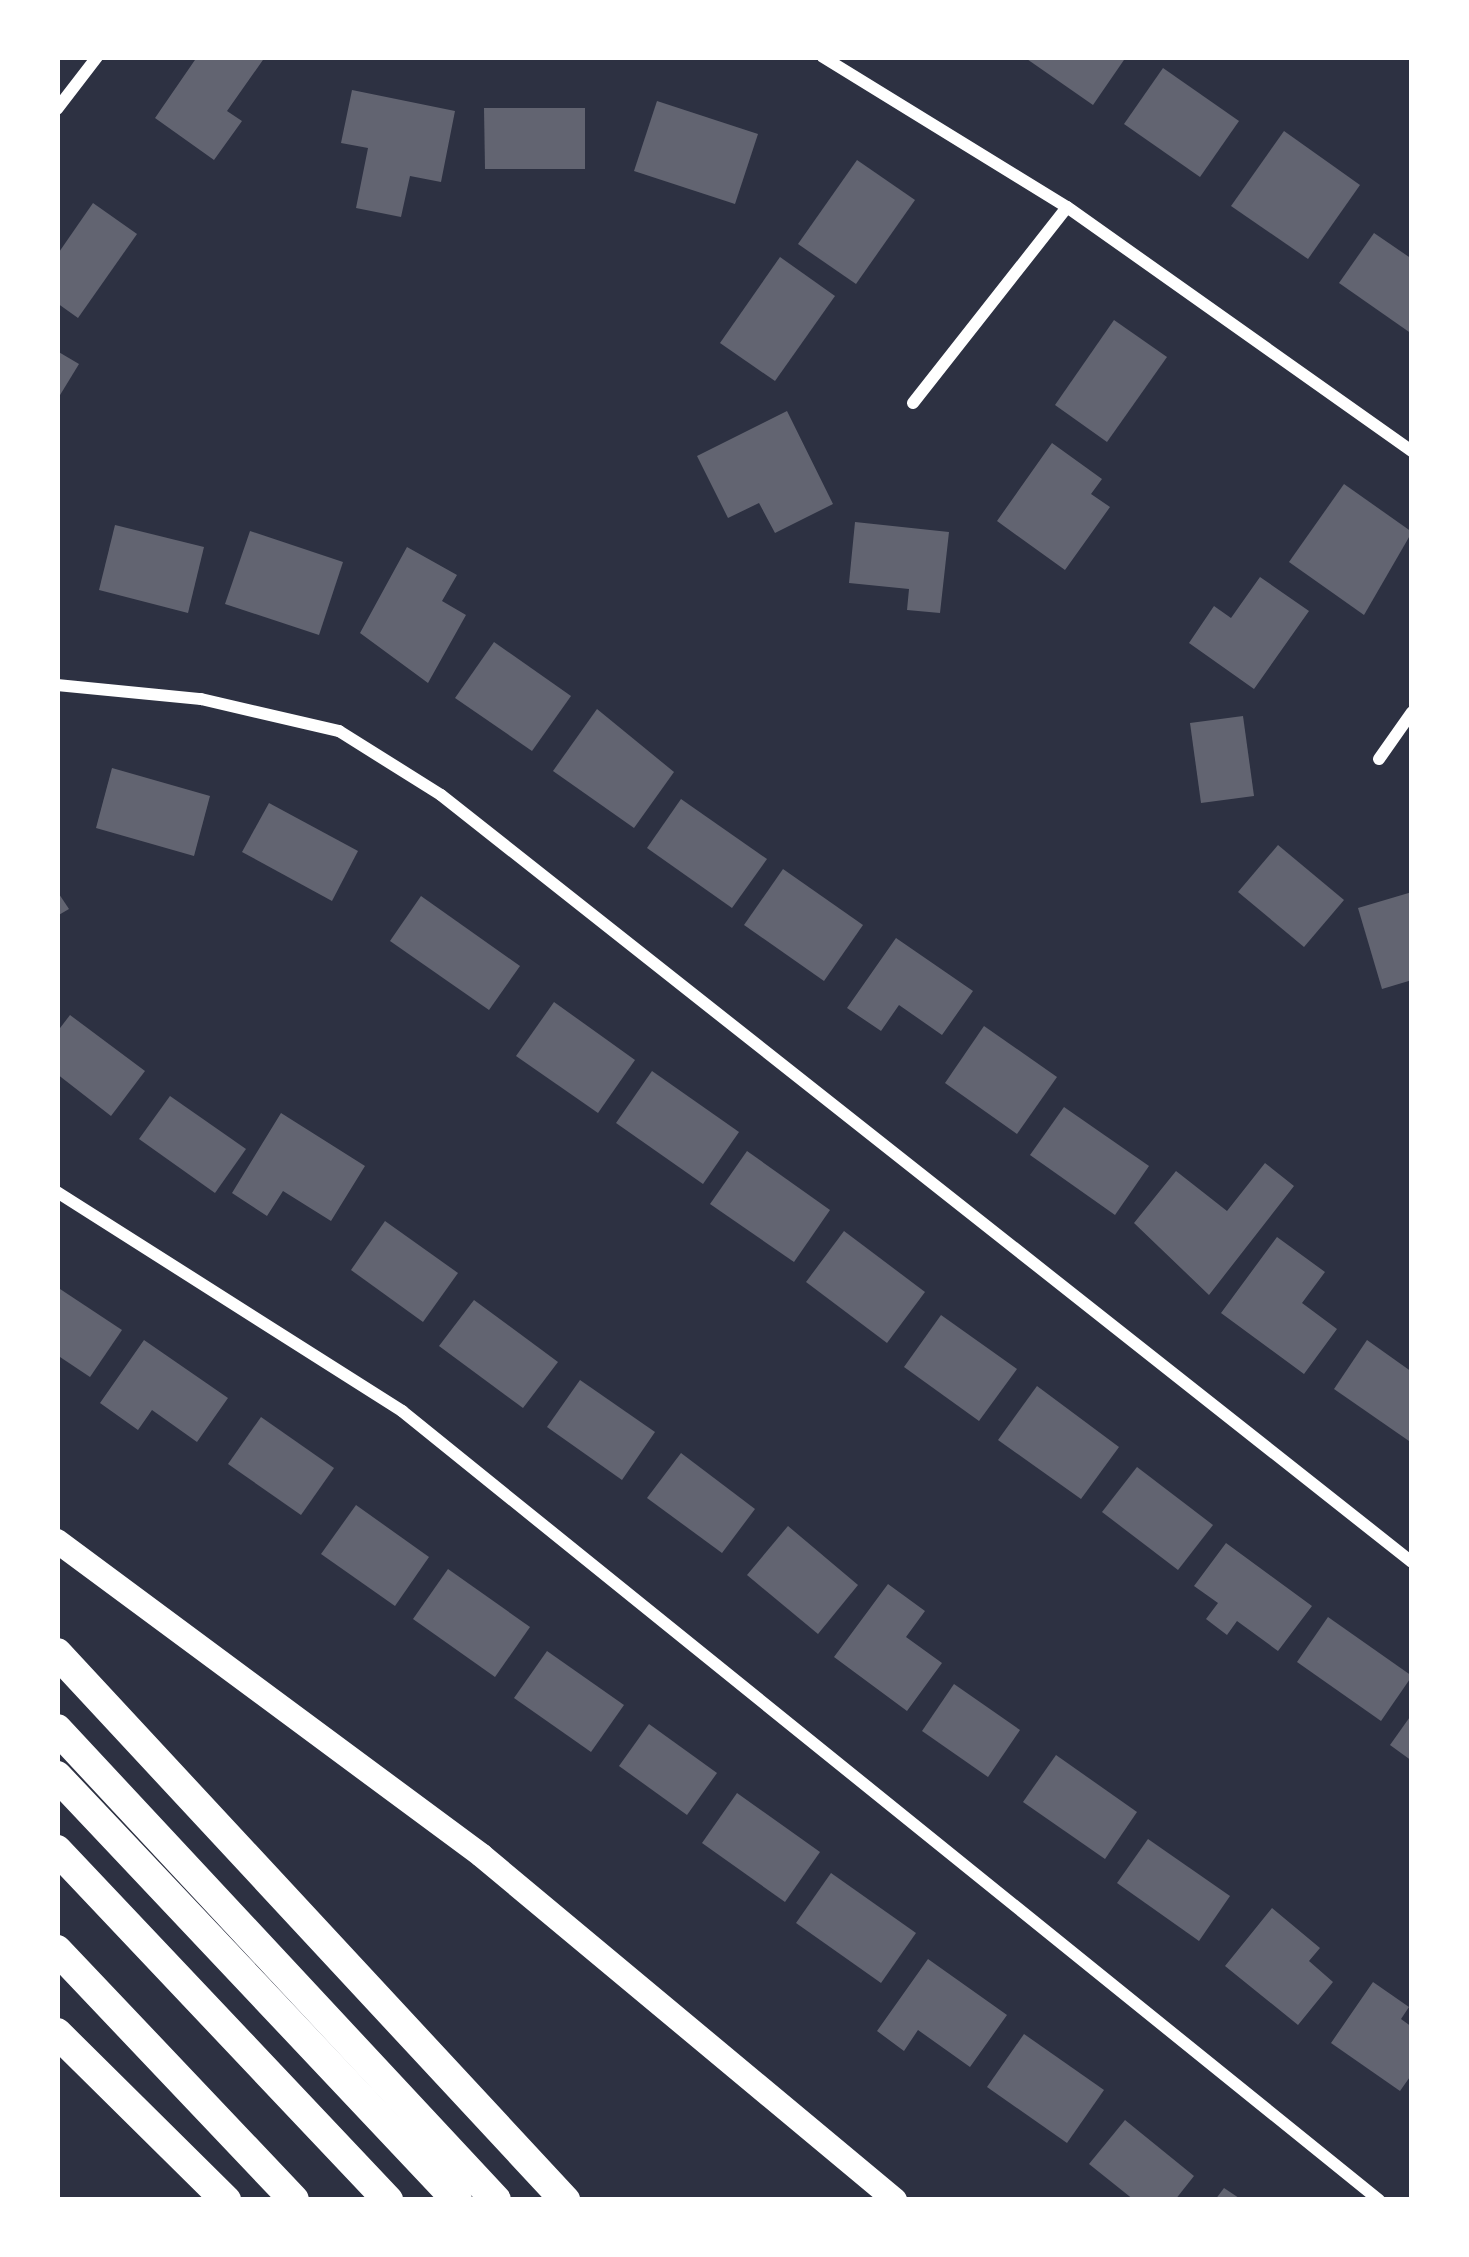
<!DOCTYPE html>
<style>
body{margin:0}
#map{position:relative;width:1469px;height:2257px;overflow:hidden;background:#2d3142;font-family:Lora,serif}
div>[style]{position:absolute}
.building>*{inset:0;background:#626471}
.minor>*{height:12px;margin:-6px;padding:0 6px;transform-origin:6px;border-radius:6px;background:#fff}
.secondary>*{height:24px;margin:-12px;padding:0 12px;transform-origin:12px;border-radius:12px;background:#fff}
.motorway>*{height:30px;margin:-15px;padding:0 15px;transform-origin:15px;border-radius:15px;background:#fff}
span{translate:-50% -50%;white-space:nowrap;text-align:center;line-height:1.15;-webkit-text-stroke:9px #fff;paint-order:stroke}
.frame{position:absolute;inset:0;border:60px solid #fff;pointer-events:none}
</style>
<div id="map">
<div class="building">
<i style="clip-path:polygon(197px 57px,265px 57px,227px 111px,242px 121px,214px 160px,155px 118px)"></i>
<i style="clip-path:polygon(1024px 57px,1126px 57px,1093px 105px)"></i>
<i style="clip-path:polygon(1163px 68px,1239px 121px,1200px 177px,1124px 124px)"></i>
<i style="clip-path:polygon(352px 90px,455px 111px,441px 182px,410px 176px,401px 217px,356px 208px,368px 148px,341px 143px)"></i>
<i style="clip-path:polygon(657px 101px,758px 134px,735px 204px,634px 171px)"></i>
<i style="clip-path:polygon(484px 108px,585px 108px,585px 169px,485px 169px)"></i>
<i style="clip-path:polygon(1284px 131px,1360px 185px,1308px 259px,1231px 206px)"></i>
<i style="clip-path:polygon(857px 160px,915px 200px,856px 284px,798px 244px)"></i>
<i style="clip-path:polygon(93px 203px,137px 234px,78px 318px,57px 303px,57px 255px)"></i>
<i style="clip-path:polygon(1374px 233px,1412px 259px,1412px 334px,1339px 283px)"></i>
<i style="clip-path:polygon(780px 257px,835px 296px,775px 381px,720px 343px)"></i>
<i style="clip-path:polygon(1114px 320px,1167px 357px,1107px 442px,1055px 405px)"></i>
<i style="clip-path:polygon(57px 351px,79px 364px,57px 400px)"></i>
<i style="clip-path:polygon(787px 411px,833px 504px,775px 533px,759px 503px,728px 518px,697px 456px)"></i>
<i style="clip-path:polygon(1052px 443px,1102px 479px,1091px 494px,1110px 507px,1065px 570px,997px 521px)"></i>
<i style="clip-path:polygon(1344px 484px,1412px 532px,1364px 615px,1289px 562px)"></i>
<i style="clip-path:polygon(855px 522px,949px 532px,940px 613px,907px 610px,909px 589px,849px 583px)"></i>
<i style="clip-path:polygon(115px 525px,204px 547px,188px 613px,99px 590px)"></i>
<i style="clip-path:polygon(250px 531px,343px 562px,319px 635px,225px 604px)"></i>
<i style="clip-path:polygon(407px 547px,457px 575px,442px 601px,466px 615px,428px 683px,360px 633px)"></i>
<i style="clip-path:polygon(1260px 577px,1309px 611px,1254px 689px,1189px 643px,1214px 606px,1231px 618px)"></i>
<i style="clip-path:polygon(494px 642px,571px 696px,532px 751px,455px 698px)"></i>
<i style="clip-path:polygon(597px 709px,674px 772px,634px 828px,553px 771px)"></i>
<i style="clip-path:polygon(1243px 716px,1254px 796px,1201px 803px,1190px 723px)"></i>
<i style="clip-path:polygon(112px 768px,210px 796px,194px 856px,96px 828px)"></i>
<i style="clip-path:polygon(681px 799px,767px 859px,732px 908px,647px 848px)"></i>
<i style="clip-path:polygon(269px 803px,358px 851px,332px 901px,242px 852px)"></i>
<i style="clip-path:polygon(1278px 845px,1344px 900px,1304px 947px,1238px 892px)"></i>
<i style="clip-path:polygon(783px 869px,863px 925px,824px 981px,744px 925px)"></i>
<i style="clip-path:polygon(57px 891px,69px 909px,57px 916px)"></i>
<i style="clip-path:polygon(1412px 892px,1412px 980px,1382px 989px,1358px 908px)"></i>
<i style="clip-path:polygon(421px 896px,520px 966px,489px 1010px,390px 941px)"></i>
<i style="clip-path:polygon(896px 938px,973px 991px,942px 1035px,899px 1005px,881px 1031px,847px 1008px)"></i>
<i style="clip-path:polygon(554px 1002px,635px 1060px,598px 1113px,516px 1056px)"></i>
<i style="clip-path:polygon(70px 1015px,145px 1071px,111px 1116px,57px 1074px,57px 1032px)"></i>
<i style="clip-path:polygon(984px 1026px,1057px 1077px,1017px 1134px,945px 1083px)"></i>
<i style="clip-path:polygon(652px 1071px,739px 1132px,703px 1184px,616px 1123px)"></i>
<i style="clip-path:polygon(170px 1096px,246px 1149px,215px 1193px,139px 1139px)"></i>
<i style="clip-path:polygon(1064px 1107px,1149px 1166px,1115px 1215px,1030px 1155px)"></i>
<i style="clip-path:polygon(281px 1113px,365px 1166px,331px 1221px,283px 1191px,267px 1216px,232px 1193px)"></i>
<i style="clip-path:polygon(747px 1151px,830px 1210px,794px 1262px,710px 1204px)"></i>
<i style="clip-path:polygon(1265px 1163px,1294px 1186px,1209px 1295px,1134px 1223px,1176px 1171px,1227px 1211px)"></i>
<i style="clip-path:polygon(385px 1221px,458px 1273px,423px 1322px,351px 1270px)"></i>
<i style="clip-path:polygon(844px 1231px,925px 1292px,887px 1343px,806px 1282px)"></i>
<i style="clip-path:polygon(1277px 1237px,1325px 1272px,1302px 1303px,1337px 1329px,1304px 1374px,1221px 1313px)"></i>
<i style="clip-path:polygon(57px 1287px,122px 1330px,90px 1377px,57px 1355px)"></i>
<i style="clip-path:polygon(474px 1300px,558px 1362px,523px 1408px,439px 1346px)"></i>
<i style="clip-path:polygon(941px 1315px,1017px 1369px,979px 1421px,904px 1367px)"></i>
<i style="clip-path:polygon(144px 1340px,228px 1398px,197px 1442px,152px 1410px,138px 1430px,100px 1403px)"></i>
<i style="clip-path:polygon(1367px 1340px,1412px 1372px,1409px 1441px,1334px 1389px)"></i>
<i style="clip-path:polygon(580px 1380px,655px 1432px,622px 1480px,547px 1427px)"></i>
<i style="clip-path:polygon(1037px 1386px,1119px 1447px,1081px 1499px,998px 1440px)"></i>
<i style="clip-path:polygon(261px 1417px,334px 1468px,301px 1515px,228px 1464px)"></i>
<i style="clip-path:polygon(681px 1453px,755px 1509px,722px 1553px,647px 1498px)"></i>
<i style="clip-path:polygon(1137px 1467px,1213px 1525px,1178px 1570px,1102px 1512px)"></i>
<i style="clip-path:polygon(356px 1505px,429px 1557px,395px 1606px,321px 1554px)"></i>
<i style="clip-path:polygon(788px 1526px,858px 1585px,818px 1634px,747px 1575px)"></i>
<i style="clip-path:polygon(1226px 1543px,1312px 1606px,1278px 1651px,1237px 1621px,1227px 1635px,1206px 1619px,1218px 1603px,1194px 1586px)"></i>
<i style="clip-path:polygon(448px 1569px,530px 1627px,495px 1677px,413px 1619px)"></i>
<i style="clip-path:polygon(888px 1584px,925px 1611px,906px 1637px,942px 1663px,907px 1711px,834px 1657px)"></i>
<i style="clip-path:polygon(1328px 1617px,1412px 1676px,1381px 1721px,1297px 1662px)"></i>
<i style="clip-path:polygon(547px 1651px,624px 1705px,591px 1752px,514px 1698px)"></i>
<i style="clip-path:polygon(954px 1684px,1020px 1730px,988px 1777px,922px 1731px)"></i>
<i style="clip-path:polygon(1412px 1714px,1412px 1761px,1390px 1745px)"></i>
<i style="clip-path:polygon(649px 1724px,717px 1773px,687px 1815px,619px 1766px)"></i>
<i style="clip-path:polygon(1056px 1755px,1137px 1812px,1105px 1859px,1023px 1802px)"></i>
<i style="clip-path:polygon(737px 1793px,820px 1852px,785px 1902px,702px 1843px)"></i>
<i style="clip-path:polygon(1148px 1839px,1230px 1896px,1199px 1941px,1117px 1883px)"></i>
<i style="clip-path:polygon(831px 1873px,916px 1933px,881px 1983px,796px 1923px)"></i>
<i style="clip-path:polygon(1272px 1908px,1320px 1948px,1309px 1961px,1333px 1982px,1298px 2025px,1225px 1966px)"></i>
<i style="clip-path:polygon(928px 1959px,1007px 2015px,970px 2067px,918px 2030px,904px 2051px,877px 2031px)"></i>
<i style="clip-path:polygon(1373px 1982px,1409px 2007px,1401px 2019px,1412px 2027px,1412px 2074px,1400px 2091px,1331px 2043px)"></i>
<i style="clip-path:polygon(1024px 2034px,1104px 2090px,1067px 2143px,987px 2087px)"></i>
<i style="clip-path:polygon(1125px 2120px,1194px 2176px,1175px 2200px,1134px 2200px,1089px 2164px)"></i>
<i style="clip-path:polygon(1224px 2188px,1242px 2200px,1215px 2200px)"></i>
</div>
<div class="minor">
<i style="left:823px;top:57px;width:286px;rotate:31.6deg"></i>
<i style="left:1067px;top:207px;width:423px;rotate:35.3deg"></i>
<i style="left:57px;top:109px;width:66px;rotate:-52.4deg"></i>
<i style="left:913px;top:403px;width:249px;rotate:-51.8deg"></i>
<i style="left:57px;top:685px;width:145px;rotate:5.6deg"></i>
<i style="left:201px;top:699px;width:142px;rotate:13.1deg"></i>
<i style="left:339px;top:731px;width:120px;rotate:32.1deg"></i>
<i style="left:441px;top:795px;width:1237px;rotate:38.31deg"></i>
<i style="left:1379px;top:759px;width:57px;rotate:-54.9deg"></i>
<i style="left:57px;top:1192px;width:409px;rotate:32.4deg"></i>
<i style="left:402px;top:1411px;width:1256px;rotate:38.92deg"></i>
</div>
<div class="secondary">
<i style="left:57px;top:1541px;width:528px;rotate:36.52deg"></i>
<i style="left:481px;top:1855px;width:539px;rotate:39.81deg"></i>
</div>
<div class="motorway">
<i style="left:57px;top:1653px;width:747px;rotate:47.12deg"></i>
<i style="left:57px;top:1729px;width:644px;rotate:47.01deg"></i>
<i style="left:57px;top:1776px;width:583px;rotate:46.67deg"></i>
<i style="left:57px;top:1850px;width:482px;rotate:46.6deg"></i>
<i style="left:57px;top:1950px;width:344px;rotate:46.5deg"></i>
<i style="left:57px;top:2033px;width:238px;rotate:44.7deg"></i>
</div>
<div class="frame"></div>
</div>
